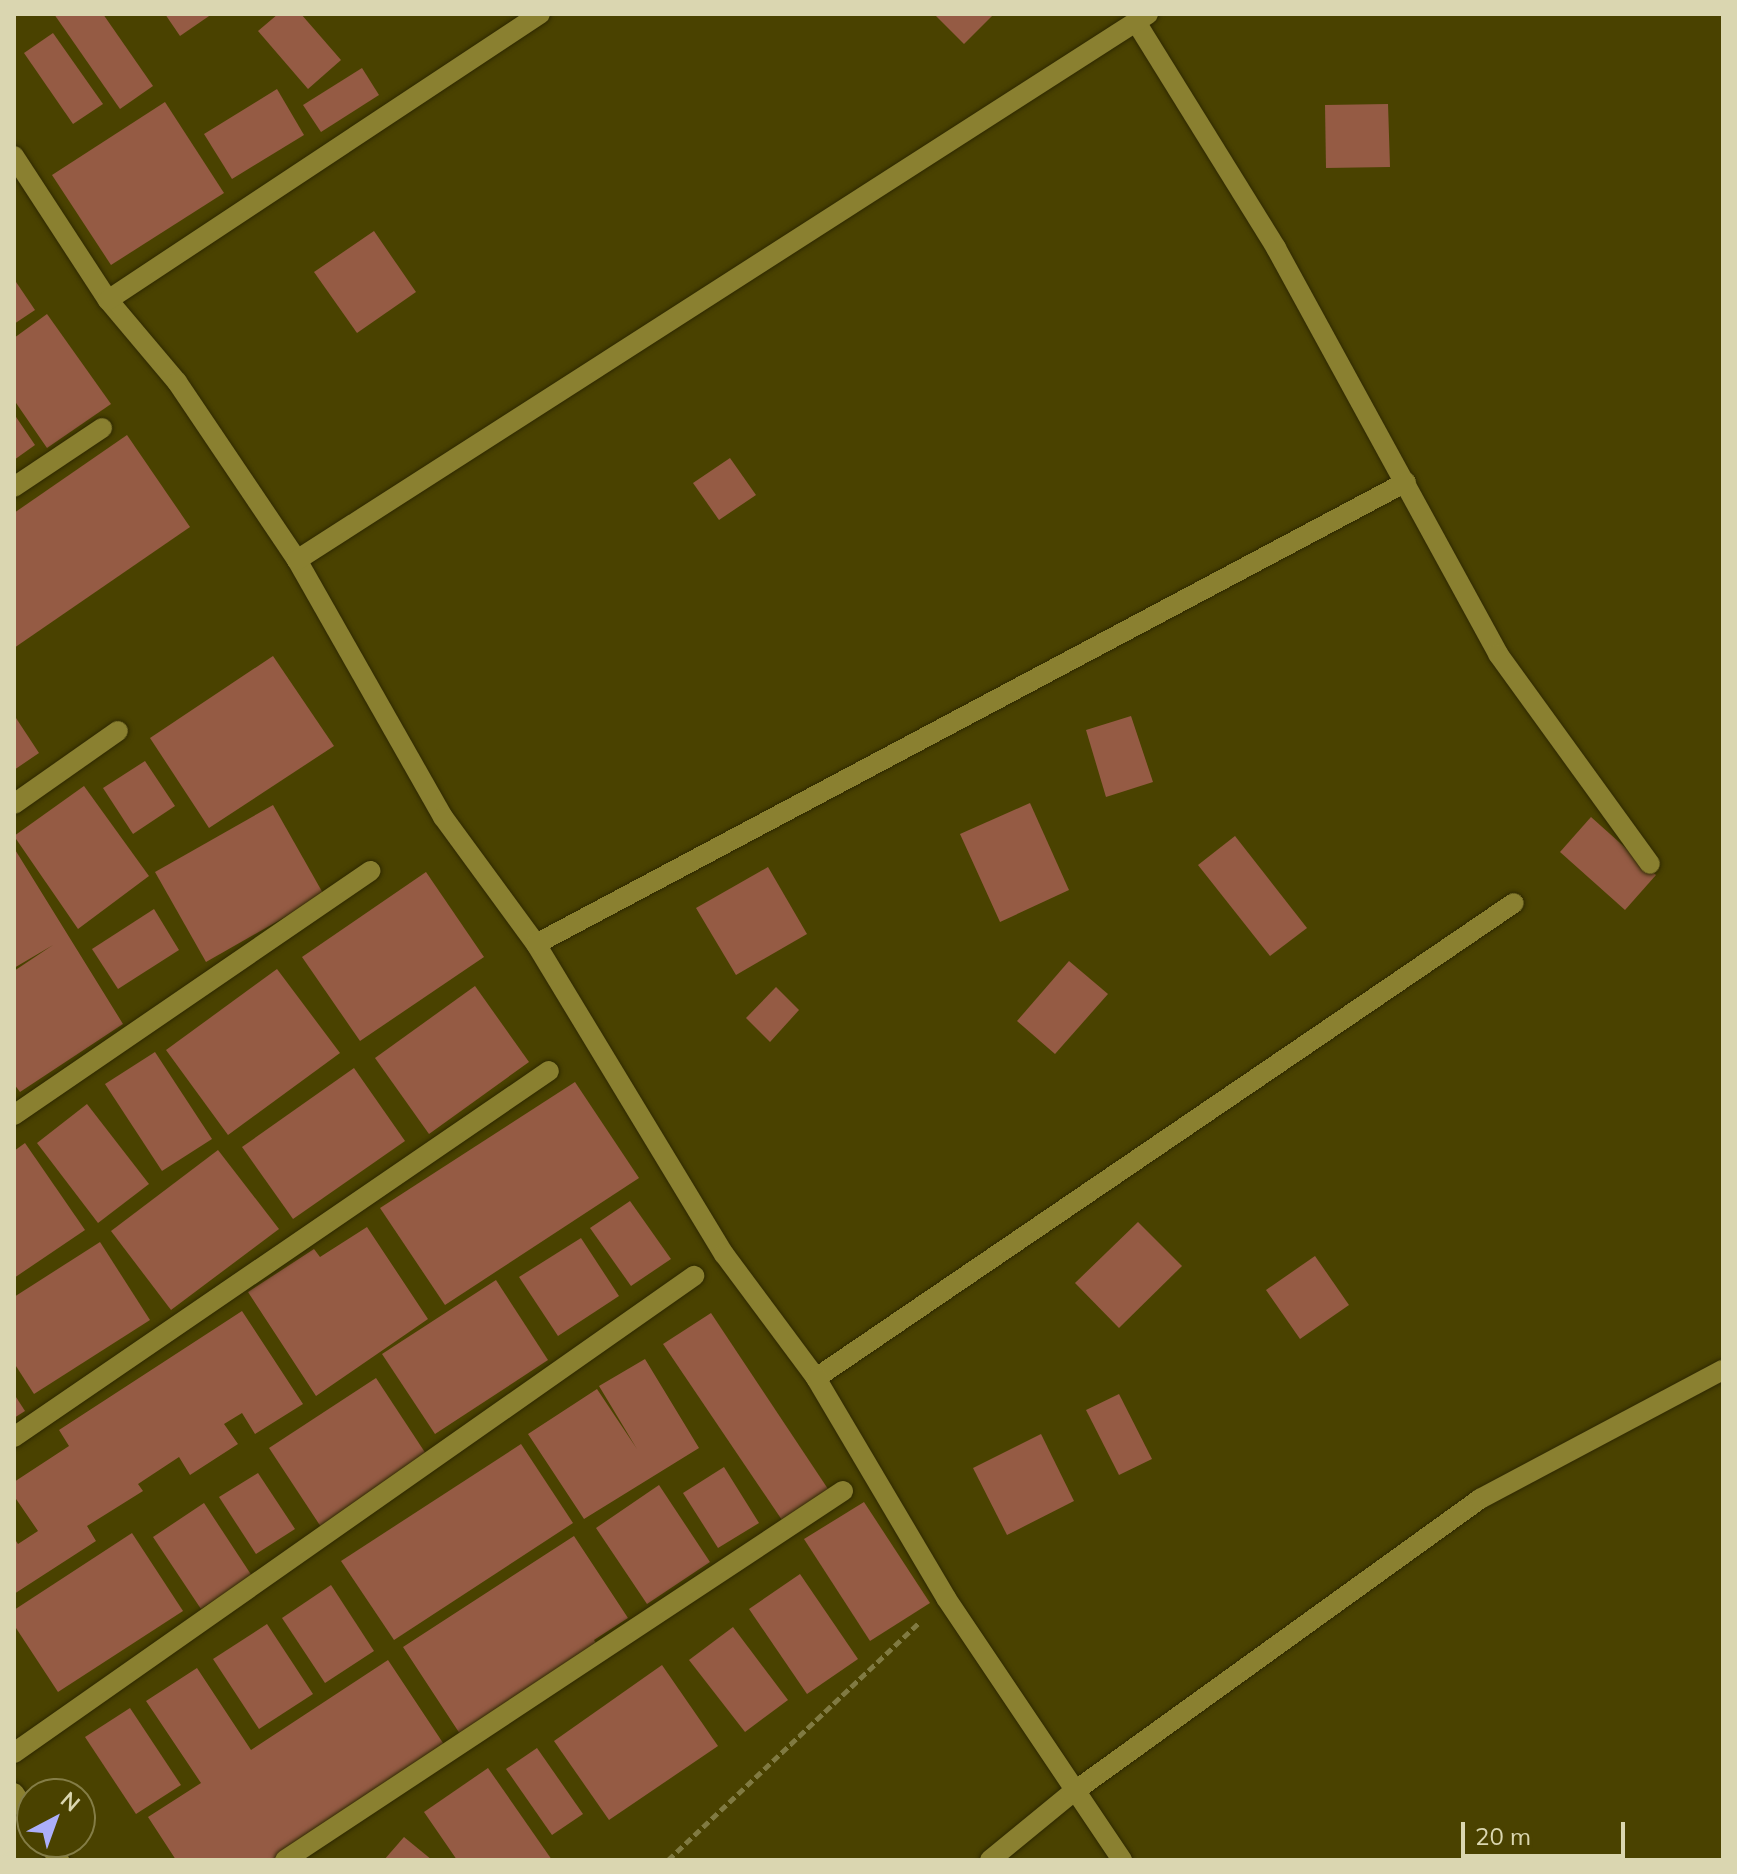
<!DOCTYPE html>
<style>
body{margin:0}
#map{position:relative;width:1737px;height:1874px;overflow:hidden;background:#4a4200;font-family:Mulish,sans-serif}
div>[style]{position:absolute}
.building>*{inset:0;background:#955b44}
.path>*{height:5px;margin-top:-2.5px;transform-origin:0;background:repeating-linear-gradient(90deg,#807a42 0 8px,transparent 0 12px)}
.roads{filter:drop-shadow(0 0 2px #2e2800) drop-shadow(0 0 2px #2e2800)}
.service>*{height:20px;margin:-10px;padding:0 10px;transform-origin:10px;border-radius:10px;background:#8a8030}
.minor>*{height:20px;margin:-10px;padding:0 10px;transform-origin:10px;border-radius:10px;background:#8a8030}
span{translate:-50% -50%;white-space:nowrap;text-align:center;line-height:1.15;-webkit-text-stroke:8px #4a4200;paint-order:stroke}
.frame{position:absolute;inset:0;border:16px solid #dad6b0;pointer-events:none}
.north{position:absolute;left:16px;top:1778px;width:80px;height:80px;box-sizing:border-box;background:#4a4200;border:2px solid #847d46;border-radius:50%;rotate:41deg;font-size:22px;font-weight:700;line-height:32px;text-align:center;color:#dad6b0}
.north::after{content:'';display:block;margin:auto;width:28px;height:36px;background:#acaffb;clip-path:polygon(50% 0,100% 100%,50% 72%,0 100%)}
.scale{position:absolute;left:1461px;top:1822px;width:164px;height:36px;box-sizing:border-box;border:4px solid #dad6b0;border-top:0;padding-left:10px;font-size:24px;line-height:28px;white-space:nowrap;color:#dad6b0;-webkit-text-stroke:6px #4a4200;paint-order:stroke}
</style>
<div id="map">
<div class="building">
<i style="clip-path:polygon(54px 14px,103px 14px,153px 86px,120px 109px)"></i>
<i style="clip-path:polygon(165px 14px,212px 14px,180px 36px)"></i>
<i style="clip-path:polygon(278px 14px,301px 14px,341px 60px,308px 89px,258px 31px)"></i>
<i style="clip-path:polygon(934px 14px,994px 14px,964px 44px)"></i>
<i style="clip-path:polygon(53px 33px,103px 104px,73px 124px,24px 53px)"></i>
<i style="clip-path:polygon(362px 68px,379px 95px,321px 132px,303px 105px)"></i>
<i style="clip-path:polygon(277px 89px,304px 135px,232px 179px,204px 134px)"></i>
<i style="clip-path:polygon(165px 102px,224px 193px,111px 265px,52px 175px)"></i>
<i style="clip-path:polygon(1388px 104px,1390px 167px,1326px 168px,1325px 105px)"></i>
<i style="clip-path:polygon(374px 231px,416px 292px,357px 333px,314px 272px)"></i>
<i style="clip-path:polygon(14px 279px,35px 310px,14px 324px)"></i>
<i style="clip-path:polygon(47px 314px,111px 404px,47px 448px,14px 400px,14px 338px)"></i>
<i style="clip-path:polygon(14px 414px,35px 445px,14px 460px)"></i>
<i style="clip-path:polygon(127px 435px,190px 527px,14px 648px,14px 513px)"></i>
<i style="clip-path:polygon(730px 458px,756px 495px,719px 520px,693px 483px)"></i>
<i style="clip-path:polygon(273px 656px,334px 746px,209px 828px,150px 738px)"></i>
<i style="clip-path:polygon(14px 715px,39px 753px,14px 770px)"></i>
<i style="clip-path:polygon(1131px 716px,1153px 782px,1106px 797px,1086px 730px)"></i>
<i style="clip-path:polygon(145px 761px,175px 806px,133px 834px,103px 788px)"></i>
<i style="clip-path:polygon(84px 786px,149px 876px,78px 929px,14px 836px)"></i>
<i style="clip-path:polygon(1030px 803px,1069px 890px,1000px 922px,960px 834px)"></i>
<i style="clip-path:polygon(273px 805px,324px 895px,206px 962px,155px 872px)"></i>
<i style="clip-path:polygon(1591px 817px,1656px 875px,1625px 910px,1560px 852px)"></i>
<i style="clip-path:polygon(1235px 836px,1307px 928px,1270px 956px,1198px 865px)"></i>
<i style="clip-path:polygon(14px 848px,123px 1024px,20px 1092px,14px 1084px,14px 971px,53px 945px,14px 968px)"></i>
<i style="clip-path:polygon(768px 867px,807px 934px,736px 975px,696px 908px)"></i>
<i style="clip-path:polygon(426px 872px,484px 957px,360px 1041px,302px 957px)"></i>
<i style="clip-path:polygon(154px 909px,179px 950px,118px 989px,92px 949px)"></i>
<i style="clip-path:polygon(1069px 961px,1108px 994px,1055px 1054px,1017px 1021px)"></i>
<i style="clip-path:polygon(277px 969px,340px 1053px,228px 1135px,166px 1050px)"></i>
<i style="clip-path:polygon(475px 986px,529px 1062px,429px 1134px,375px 1058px)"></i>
<i style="clip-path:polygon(776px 987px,799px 1010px,770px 1042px,746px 1018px)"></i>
<i style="clip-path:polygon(155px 1052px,212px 1139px,162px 1171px,105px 1084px)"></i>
<i style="clip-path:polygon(354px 1068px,405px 1141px,293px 1219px,242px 1147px)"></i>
<i style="clip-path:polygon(575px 1082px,639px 1178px,445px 1305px,380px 1208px)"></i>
<i style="clip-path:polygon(87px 1104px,149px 1184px,98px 1223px,37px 1143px)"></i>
<i style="clip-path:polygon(25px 1143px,85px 1230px,14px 1278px,14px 1151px)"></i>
<i style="clip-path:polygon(218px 1150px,279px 1229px,171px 1310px,111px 1231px)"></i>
<i style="clip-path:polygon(630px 1201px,671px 1259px,631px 1286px,590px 1228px)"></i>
<i style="clip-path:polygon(1138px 1222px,1182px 1266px,1119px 1328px,1075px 1283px)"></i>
<i style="clip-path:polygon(367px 1227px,428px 1319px,316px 1396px,248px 1292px,314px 1249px,320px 1257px)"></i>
<i style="clip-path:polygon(581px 1238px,619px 1296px,558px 1336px,519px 1277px)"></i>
<i style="clip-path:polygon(100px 1242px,150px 1320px,34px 1394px,14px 1363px,14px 1297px)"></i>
<i style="clip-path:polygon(1315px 1256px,1349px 1305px,1300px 1339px,1266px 1290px)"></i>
<i style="clip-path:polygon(496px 1280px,548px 1360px,435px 1434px,382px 1354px)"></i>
<i style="clip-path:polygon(242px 1311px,303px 1404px,255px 1434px,242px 1413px,224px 1424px,238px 1444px,190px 1475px,179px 1457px,138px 1484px,143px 1491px,87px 1526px,96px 1541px,14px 1594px,14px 1538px,18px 1544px,38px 1531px,14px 1496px,14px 1482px,69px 1446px,59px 1430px)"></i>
<i style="clip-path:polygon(711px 1313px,828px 1489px,782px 1520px,663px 1344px)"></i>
<i style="clip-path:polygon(645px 1359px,699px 1448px,584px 1519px,528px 1434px,597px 1389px,637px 1449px,599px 1386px)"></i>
<i style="clip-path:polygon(376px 1378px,430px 1460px,323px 1530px,269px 1448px)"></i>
<i style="clip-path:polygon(14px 1394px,25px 1411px,14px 1418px)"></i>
<i style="clip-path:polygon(1119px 1394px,1152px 1459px,1119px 1475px,1086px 1410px)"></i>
<i style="clip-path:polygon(1041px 1434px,1074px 1501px,1007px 1535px,973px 1468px)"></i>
<i style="clip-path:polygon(521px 1444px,573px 1523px,394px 1640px,341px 1561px)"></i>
<i style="clip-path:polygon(724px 1467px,759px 1523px,718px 1548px,683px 1493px)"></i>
<i style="clip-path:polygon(258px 1473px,295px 1529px,256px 1554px,219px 1497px)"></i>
<i style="clip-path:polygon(659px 1485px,710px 1562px,647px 1604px,596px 1528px)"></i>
<i style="clip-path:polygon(864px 1502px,930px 1603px,870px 1641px,804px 1539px)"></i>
<i style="clip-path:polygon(204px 1503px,252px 1576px,201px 1609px,153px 1537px)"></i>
<i style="clip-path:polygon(132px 1533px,183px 1611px,58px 1692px,14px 1625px,14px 1610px)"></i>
<i style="clip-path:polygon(574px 1536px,628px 1618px,594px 1640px,599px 1648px,462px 1737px,403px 1647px)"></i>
<i style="clip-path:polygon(800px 1574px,858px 1659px,807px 1694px,749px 1609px)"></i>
<i style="clip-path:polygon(331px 1585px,374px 1651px,325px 1683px,282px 1618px)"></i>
<i style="clip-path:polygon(267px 1624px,313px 1694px,259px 1729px,213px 1659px)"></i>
<i style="clip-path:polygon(733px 1627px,788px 1700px,745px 1732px,689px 1660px)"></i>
<i style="clip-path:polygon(388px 1660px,447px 1749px,277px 1860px,176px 1860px,148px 1817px,201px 1783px,146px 1701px,197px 1668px,251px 1750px)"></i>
<i style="clip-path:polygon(662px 1665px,718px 1746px,609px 1820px,554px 1741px)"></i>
<i style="clip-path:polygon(130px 1708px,181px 1785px,136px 1814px,85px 1737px)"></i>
<i style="clip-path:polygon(537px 1748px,583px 1814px,552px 1835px,506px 1769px)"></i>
<i style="clip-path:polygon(488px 1768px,552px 1860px,457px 1860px,424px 1812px)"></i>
<i style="clip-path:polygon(404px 1837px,432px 1860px,384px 1860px)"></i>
</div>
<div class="path">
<i style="left:668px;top:1860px;width:345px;rotate:-43.4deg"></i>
</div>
<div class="roads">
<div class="service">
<i style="left:816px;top:1378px;width:844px;rotate:-34.24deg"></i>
</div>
<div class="minor">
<i style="left:1136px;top:22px;width:266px;rotate:58.2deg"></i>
<i style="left:1276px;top:248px;width:463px;rotate:61.3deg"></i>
<i style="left:1498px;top:654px;width:259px;rotate:54.1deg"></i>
<i style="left:14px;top:156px;width:172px;rotate:56.9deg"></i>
<i style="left:108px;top:300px;width:107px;rotate:49.9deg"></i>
<i style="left:177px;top:382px;width:215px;rotate:56deg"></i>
<i style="left:297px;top:560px;width:296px;rotate:60.4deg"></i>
<i style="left:443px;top:817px;width:157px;rotate:53.8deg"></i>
<i style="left:536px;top:944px;width:363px;rotate:58.8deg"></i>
<i style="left:724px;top:1254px;width:154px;rotate:53.4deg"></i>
<i style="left:816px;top:1378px;width:256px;rotate:59.4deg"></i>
<i style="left:946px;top:1598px;width:316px;rotate:56.1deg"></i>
<i style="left:108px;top:300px;width:518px;rotate:-33.51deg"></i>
<i style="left:14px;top:487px;width:106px;rotate:-33.8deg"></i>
<i style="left:297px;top:560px;width:1011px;rotate:-32.68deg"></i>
<i style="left:14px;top:804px;width:127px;rotate:-35.1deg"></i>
<i style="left:536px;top:944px;width:985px;rotate:-27.97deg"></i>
<i style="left:14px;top:1115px;width:432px;rotate:-34.4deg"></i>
<i style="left:14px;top:1437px;width:648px;rotate:-34.38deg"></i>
<i style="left:14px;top:1753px;width:831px;rotate:-35.05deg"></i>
<i style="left:14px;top:1793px;width:32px;rotate:56deg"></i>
<i style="left:47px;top:1842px;width:22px;rotate:56deg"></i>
<i style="left:285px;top:1860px;width:669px;rotate:-33.48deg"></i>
<i style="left:990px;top:1860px;width:106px;rotate:-39.3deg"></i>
<i style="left:1072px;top:1793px;width:503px;rotate:-35.78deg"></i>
<i style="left:1480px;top:1499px;width:275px;rotate:-28deg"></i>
</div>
</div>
<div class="frame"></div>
<div class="north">N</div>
<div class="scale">20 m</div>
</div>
